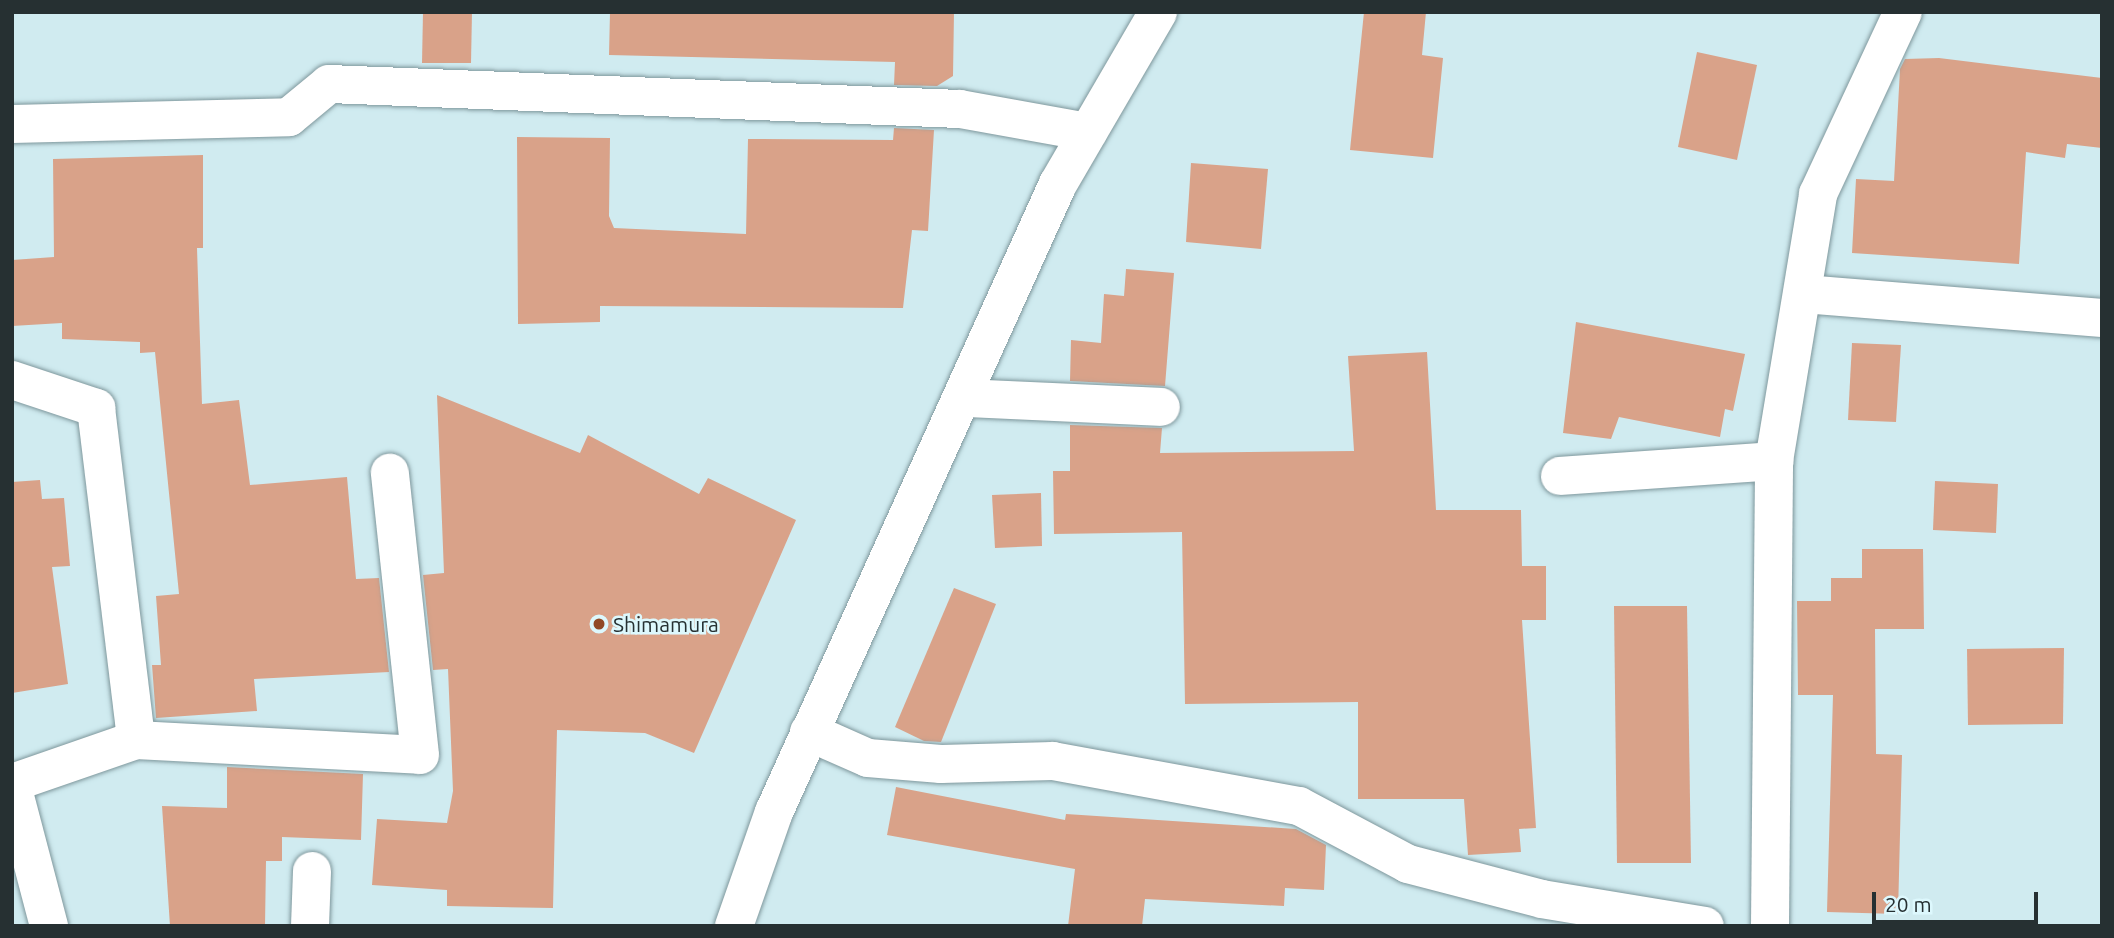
<!DOCTYPE html>
<style>
body{margin:0}
#map{position:relative;width:2114px;height:938px;overflow:hidden;background:#d0ebf0;font-family:Ubuntu,sans-serif}
div>[style]{position:absolute}
.building>*{inset:0;background:#d9a289}
.roads{filter:drop-shadow(0 0 2px #7e979c) drop-shadow(0 0 2px #7e979c)}
.minor>*{height:38px;margin:-19px;padding:0 19px;transform-origin:19px;border-radius:19px;background:#fff}
.dots>*{width:19px;height:19px;translate:-50% -50%;box-sizing:border-box;border:4px solid #ddf8fd;border-radius:50%}
span{translate:-50% -50%;white-space:nowrap;text-align:center;line-height:1.15;-webkit-text-stroke:5px #ddf8fd;paint-order:stroke}
.poi-label{font-size:21px;color:#263032}
.left{translate:0 -50%;text-align:left}
.frame{position:absolute;inset:0;border:14px solid #263032;pointer-events:none}
.scale{position:absolute;left:1872px;top:892px;width:166px;height:32px;box-sizing:border-box;border:4px solid #263032;border-top:0;padding-left:9px;font-size:21px;line-height:24px;white-space:nowrap;color:#263032;-webkit-text-stroke:5px #ddf8fd;paint-order:stroke}
</style>
<div id="map">
<div class="building">
<i style="clip-path:polygon(423px 12px,472px 12px,471px 63px,422px 63px)"></i>
<i style="clip-path:polygon(610px 12px,954px 12px,953px 76px,937px 86px,894px 85px,895px 62px,609px 55px)"></i>
<i style="clip-path:polygon(1364px 12px,1426px 12px,1422px 55px,1443px 58px,1433px 158px,1350px 150px)"></i>
<i style="clip-path:polygon(1697px 52px,1757px 65px,1737px 160px,1678px 147px)"></i>
<i style="clip-path:polygon(1939px 58px,2102px 78px,2102px 148px,2067px 144px,2065px 158px,2026px 152px,2019px 264px,1852px 253px,1856px 179px,1894px 181px,1900px 69px,1905px 59px)"></i>
<i style="clip-path:polygon(894px 128px,934px 130px,928px 231px,912px 230px,903px 308px,600px 306px,600px 322px,518px 324px,517px 137px,610px 138px,609px 216px,614px 228px,746px 234px,748px 139px,893px 140px)"></i>
<i style="clip-path:polygon(203px 155px,203px 248px,197px 248px,202px 404px,239px 400px,250px 485px,347px 477px,356px 579px,379px 578px,389px 672px,254px 679px,257px 711px,156px 718px,152px 665px,161px 665px,156px 596px,179px 594px,155px 352px,140px 353px,140px 342px,62px 339px,62px 323px,12px 326px,12px 260px,54px 257px,53px 159px)"></i>
<i style="clip-path:polygon(1191px 163px,1268px 169px,1261px 249px,1186px 242px)"></i>
<i style="clip-path:polygon(1126px 269px,1174px 273px,1165px 386px,1070px 381px,1071px 340px,1101px 343px,1104px 294px,1124px 296px)"></i>
<i style="clip-path:polygon(1576px 322px,1745px 354px,1733px 411px,1725px 409px,1720px 437px,1619px 417px,1611px 439px,1563px 433px)"></i>
<i style="clip-path:polygon(1852px 343px,1901px 345px,1896px 422px,1848px 420px)"></i>
<i style="clip-path:polygon(1427px 352px,1436px 510px,1521px 510px,1522px 566px,1546px 566px,1546px 620px,1522px 620px,1536px 828px,1519px 829px,1521px 852px,1468px 855px,1464px 799px,1358px 799px,1358px 702px,1185px 704px,1182px 532px,1054px 534px,1053px 471px,1070px 471px,1070px 425px,1162px 428px,1160px 453px,1354px 451px,1348px 356px)"></i>
<i style="clip-path:polygon(437px 395px,580px 453px,588px 435px,699px 494px,708px 478px,796px 520px,694px 753px,645px 733px,557px 730px,553px 908px,447px 906px,447px 890px,372px 885px,377px 819px,447px 823px,453px 791px,448px 669px,433px 670px,423px 575px,444px 573px)"></i>
<i style="clip-path:polygon(40px 480px,42px 499px,64px 498px,70px 566px,52px 567px,68px 684px,12px 693px,12px 482px)"></i>
<i style="clip-path:polygon(1935px 481px,1998px 484px,1996px 533px,1933px 530px)"></i>
<i style="clip-path:polygon(1041px 493px,1042px 546px,995px 548px,992px 495px)"></i>
<i style="clip-path:polygon(1862px 549px,1923px 549px,1924px 629px,1875px 629px,1876px 754px,1902px 755px,1898px 914px,1827px 912px,1833px 695px,1798px 695px,1797px 601px,1831px 601px,1831px 578px,1862px 578px)"></i>
<i style="clip-path:polygon(954px 588px,996px 604px,941px 742px,924px 741px,895px 727px)"></i>
<i style="clip-path:polygon(1614px 606px,1687px 606px,1691px 863px,1617px 863px)"></i>
<i style="clip-path:polygon(2064px 648px,2063px 724px,1968px 725px,1967px 649px)"></i>
<i style="clip-path:polygon(227px 767px,363px 774px,361px 840px,282px 837px,282px 861px,266px 861px,265px 926px,170px 926px,162px 806px,227px 808px)"></i>
<i style="clip-path:polygon(896px 787px,1065px 820px,1066px 814px,1296px 829px,1326px 845px,1324px 890px,1285px 888px,1284px 906px,1145px 899px,1142px 926px,1068px 926px,1075px 869px,887px 835px)"></i>
</div>
<div class="roads">
<div class="minor">
<i style="left:12px;top:124px;width:277px;rotate:-1.4deg"></i>
<i style="left:289px;top:117px;width:52px;rotate:-39.5deg"></i>
<i style="left:329px;top:84px;width:631px;rotate:2.27deg"></i>
<i style="left:960px;top:109px;width:130px;rotate:10.2deg"></i>
<i style="left:1804px;top:294px;width:299px;rotate:4.6deg"></i>
<i style="left:12px;top:380px;width:89px;rotate:18.4deg"></i>
<i style="left:96px;top:408px;width:334px;rotate:83.1deg"></i>
<i style="left:136px;top:740px;width:131px;rotate:160.9deg"></i>
<i style="left:965px;top:398px;width:196px;rotate:2.6deg"></i>
<i style="left:1560px;top:476px;width:215px;rotate:-4deg"></i>
<i style="left:809px;top:732px;width:64px;rotate:23.8deg"></i>
<i style="left:868px;top:758px;width:73px;rotate:4.7deg"></i>
<i style="left:941px;top:764px;width:112px;rotate:-1.5deg"></i>
<i style="left:1053px;top:761px;width:250px;rotate:10.4deg"></i>
<i style="left:1299px;top:806px;width:123px;rotate:28deg"></i>
<i style="left:1408px;top:864px;width:138px;rotate:14.6deg"></i>
<i style="left:1542px;top:899px;width:165px;rotate:9.4deg"></i>
<i style="left:136px;top:740px;width:284px;rotate:3deg"></i>
<i style="left:420px;top:755px;width:284px;rotate:-96.1deg"></i>
<i style="left:12px;top:785px;width:146px;rotate:75.3deg"></i>
<i style="left:310px;top:926px;width:55px;rotate:-87.9deg"></i>
<i style="left:734px;top:926px;width:121px;rotate:-70.7deg"></i>
<i style="left:774px;top:812px;width:689px;rotate:-65.67deg"></i>
<i style="left:1058px;top:184px;width:199px;rotate:-59.8deg"></i>
<i style="left:1770px;top:926px;width:465px;rotate:-89.5deg"></i>
<i style="left:1774px;top:461px;width:271px;rotate:-80.6deg"></i>
<i style="left:1818px;top:194px;width:201px;rotate:-65deg"></i>
</div>
</div>
<div class="dots">
<i style="left:599px;top:624px;background:#914926"></i>
</div>
<div class="poi-label">
<span class="left" style="left:613px;top:624px">Shimamura</span>
</div>
<div class="frame"></div>
<div class="scale">20 m</div>
</div>
